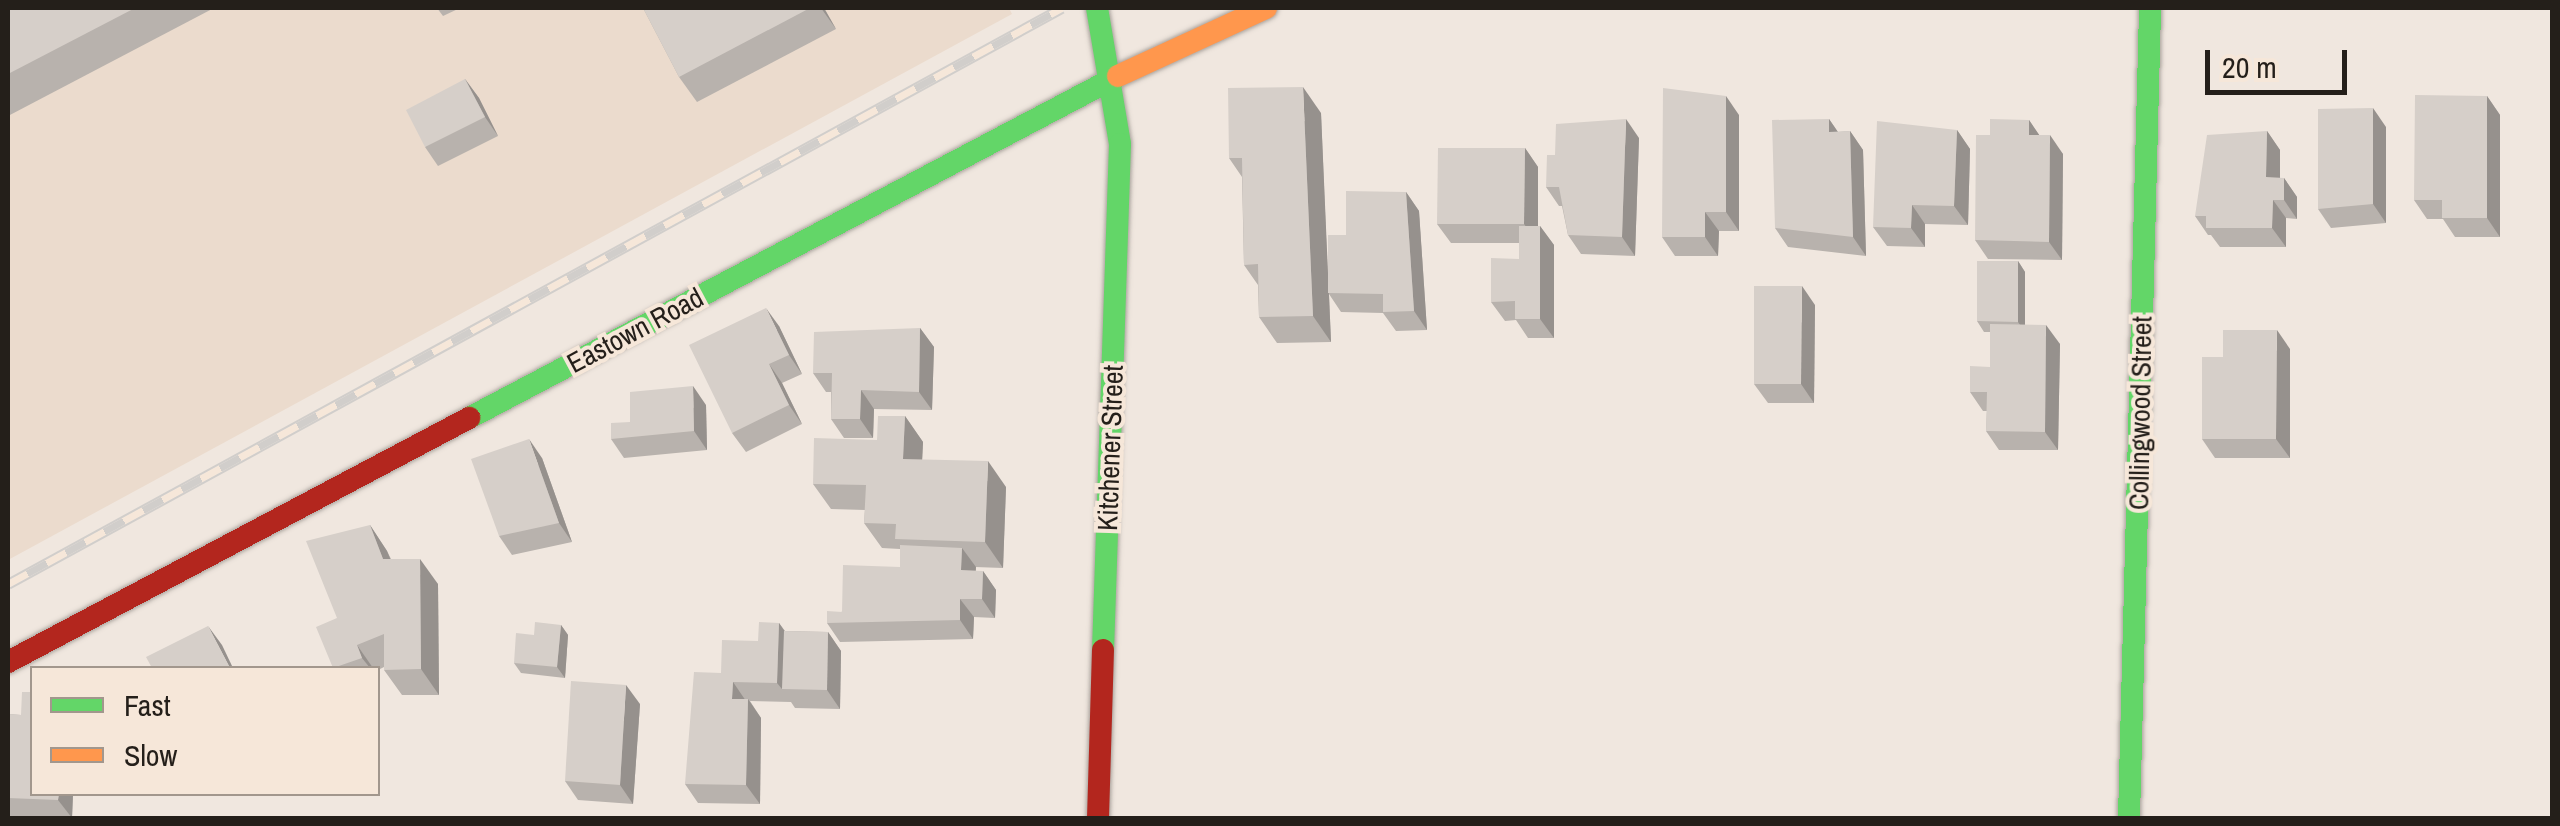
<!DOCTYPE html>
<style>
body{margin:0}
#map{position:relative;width:2560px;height:826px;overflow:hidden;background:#f0e7df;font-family:"Archivo Narrow",sans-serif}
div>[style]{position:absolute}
.built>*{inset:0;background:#ebdbcd}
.roads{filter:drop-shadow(0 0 2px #aaa39d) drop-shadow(0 0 2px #aaa39d)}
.fast>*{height:22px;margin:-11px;padding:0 11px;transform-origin:11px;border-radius:11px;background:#63d668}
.slow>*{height:22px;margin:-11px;padding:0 11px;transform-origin:11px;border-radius:11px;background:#ff974d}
.jam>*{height:22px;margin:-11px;padding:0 11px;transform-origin:11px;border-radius:11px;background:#b3261e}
.rail>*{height:11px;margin-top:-5.5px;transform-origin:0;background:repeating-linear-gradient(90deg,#f6e7d9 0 22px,#d1cecb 0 44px);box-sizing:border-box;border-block:2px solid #d1cecb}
.wall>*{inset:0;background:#b8b2ad}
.shaded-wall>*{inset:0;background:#96918d}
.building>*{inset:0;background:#d6cfc9}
span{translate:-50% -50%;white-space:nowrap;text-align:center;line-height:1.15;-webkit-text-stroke:8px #f6e7d9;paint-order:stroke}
.street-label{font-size:28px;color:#241f1a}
.frame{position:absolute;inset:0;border:10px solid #241f1a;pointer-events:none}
.legend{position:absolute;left:30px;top:666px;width:350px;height:130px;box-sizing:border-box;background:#f6e7d9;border:2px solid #a2978d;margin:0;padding:12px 18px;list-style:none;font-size:30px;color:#241f1a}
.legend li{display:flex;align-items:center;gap:20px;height:50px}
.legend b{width:50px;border:2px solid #a2978d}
.scale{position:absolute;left:2205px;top:50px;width:142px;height:45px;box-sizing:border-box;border:5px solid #241f1a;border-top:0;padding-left:12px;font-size:30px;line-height:35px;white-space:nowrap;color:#241f1a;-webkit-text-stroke:8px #f6e7d9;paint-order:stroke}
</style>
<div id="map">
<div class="built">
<i style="clip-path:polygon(8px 8px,1009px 8px,1012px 14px,8px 560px)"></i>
</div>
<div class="roads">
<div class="fast">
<i style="left:1097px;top:8px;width:138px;rotate:80.4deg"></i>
<i style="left:1120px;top:144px;width:506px;rotate:91.92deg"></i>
<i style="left:469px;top:418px;width:734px;rotate:-27.79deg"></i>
<i style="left:2129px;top:818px;width:810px;rotate:-88.51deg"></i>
</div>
<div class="slow">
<i style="left:1118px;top:76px;width:163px;rotate:-24.7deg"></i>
</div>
<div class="jam">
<i style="left:8px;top:662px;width:522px;rotate:-27.89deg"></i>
<i style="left:1098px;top:818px;width:168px;rotate:-88.3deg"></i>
</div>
</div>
<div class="rail">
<i style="left:8px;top:584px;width:1201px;rotate:-28.66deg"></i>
</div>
<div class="wall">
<i style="clip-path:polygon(8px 8px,214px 8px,8px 116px)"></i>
<i style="clip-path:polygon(437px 8px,460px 8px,443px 16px)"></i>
<i style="clip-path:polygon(643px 8px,824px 8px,836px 29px,697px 102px,679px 77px)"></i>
<i style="clip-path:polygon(465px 79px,479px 98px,498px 136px,438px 166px,425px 147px)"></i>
<i style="clip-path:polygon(2487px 96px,2500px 115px,2500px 237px,2455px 237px,2443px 219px,2427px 219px,2414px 200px)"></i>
<i style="clip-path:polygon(1321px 113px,1328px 282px,1346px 235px,1406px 192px,1419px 211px,1427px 330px,1396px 331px,1383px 313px,1341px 312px,1329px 294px,1331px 342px,1277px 343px,1259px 317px,1258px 285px,1244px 265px,1242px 177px,1229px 158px)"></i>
<i style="clip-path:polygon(1739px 115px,1739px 231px,1719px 231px,1718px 256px,1675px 256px,1662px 237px)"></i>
<i style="clip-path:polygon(1829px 119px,1838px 132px,1850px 131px,1863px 150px,1866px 256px,1788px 247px,1775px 228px)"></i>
<i style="clip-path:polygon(2029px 120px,2039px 135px,2063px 154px,2062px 260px,1988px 259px,1975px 240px,1990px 135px)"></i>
<i style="clip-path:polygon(2386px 127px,2386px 223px,2331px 228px,2318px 209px)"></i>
<i style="clip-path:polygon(1957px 130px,1970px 149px,1968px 225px,1925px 224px,1925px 247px,1887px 246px,1873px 227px)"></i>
<i style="clip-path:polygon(2267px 131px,2280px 150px,2280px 178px,2284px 178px,2297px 197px,2297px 219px,2286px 218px,2286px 247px,2220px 247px,2211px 235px,2208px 235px,2195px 216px)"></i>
<i style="clip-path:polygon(1639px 138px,1635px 256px,1581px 254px,1568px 235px,1562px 206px,1559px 206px,1546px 187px)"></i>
<i style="clip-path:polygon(1525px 148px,1538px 167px,1538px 226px,1540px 226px,1554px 245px,1554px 338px,1528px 338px,1516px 320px,1505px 321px,1491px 302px,1519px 259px,1519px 243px,1451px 243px,1437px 224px)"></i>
<i style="clip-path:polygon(2018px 261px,2025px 272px,2025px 325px,2060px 344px,2058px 450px,1999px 450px,1986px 431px,1987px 411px,1983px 411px,1970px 392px,1990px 367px,1990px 332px,1984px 332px,1977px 321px)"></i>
<i style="clip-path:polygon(1815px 305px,1814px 403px,1768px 403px,1754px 384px)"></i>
<i style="clip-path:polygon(779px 326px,802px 374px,782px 383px,802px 424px,746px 452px,732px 433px)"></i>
<i style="clip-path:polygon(920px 328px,934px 347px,932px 410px,874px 409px,873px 438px,844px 438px,831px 419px,831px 392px,826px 392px,813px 373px)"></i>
<i style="clip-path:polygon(2290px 349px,2290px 458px,2215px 458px,2202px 439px,2223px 357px)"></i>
<i style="clip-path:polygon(706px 405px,707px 450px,624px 458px,611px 439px,630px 422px)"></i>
<i style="clip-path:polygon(905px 416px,923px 442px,922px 460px,1006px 487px,1003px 568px,975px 567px,975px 571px,983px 571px,996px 590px,995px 618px,974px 617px,973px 639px,840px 642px,827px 623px,900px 567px,900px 549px,882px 548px,864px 523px,865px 510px,831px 509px,813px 484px,877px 440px)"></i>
<i style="clip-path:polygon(542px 458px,572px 542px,512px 555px,499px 536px)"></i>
<i style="clip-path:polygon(370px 525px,387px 551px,391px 559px,438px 584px,439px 695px,402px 695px,384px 670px,384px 667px,378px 670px,333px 668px,337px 618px)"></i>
<i style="clip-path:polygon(779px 623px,785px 631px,828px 632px,841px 651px,840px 709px,795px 708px,791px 702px,750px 701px,761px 718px,760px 804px,698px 803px,685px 784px,721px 673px)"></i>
<i style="clip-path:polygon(561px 625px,568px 635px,565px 678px,521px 673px,514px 663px,534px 635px)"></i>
<i style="clip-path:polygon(640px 704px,633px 804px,578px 800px,565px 781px)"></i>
<i style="clip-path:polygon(8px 714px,21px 715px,32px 794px,73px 794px,72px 818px,8px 816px)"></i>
</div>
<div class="shaded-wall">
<i style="clip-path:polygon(821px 8px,824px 8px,836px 29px)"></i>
<i style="clip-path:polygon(465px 79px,479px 98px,498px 136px,485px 117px)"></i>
<i style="clip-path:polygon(1303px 87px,1321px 113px,1331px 342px,1313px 316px)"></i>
<i style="clip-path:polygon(1726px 96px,1739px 115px,1739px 231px,1726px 212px)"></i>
<i style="clip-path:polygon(2487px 96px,2500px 115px,2500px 237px,2487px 218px)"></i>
<i style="clip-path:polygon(2373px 108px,2386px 127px,2386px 223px,2373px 204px)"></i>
<i style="clip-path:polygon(1626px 119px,1639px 138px,1635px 256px,1622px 237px)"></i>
<i style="clip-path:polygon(1829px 119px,1842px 138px,1829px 132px)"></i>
<i style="clip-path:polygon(2029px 120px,2042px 139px,2029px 135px)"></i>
<i style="clip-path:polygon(1957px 130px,1970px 149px,1968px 225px,1954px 206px)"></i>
<i style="clip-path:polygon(1850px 131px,1863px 150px,1866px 256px,1853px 237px)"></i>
<i style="clip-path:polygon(2267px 131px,2280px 150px,2280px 196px,2266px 177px)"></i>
<i style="clip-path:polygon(2050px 135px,2063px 154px,2062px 260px,2049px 242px)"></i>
<i style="clip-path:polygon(1525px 148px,1538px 167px,1538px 243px,1524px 224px)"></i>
<i style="clip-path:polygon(2284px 178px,2297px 197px,2297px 219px,2284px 200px)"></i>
<i style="clip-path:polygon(1406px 192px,1419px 211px,1427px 330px,1414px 311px)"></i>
<i style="clip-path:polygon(2273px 200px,2286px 218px,2286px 247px,2272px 228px)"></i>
<i style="clip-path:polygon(1912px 205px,1925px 224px,1925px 247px,1911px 228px)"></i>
<i style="clip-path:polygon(1705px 212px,1719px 231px,1718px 256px,1705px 237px)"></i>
<i style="clip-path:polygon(1540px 226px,1554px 245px,1554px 338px,1540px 319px)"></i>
<i style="clip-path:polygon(2018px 261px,2025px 272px,2025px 332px,2018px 322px)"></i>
<i style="clip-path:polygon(1802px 286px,1815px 305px,1814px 403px,1801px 384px)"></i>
<i style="clip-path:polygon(766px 308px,779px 326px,802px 374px,789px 355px)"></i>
<i style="clip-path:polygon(2046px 325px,2060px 344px,2058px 450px,2045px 432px)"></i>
<i style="clip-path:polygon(920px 328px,934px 347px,932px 410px,919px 392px)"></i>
<i style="clip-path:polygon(2277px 330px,2290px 349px,2290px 458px,2276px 439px)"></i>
<i style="clip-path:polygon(769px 364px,782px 383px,802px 424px,789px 405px)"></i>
<i style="clip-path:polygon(693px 386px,706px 405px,707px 450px,694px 431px)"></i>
<i style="clip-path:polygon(861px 390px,874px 409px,873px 438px,860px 419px)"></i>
<i style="clip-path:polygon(905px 416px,923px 442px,921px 485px,903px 459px)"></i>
<i style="clip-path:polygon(529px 439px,542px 458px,572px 542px,559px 523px)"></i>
<i style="clip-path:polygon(988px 461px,1006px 487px,1003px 568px,985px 542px)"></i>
<i style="clip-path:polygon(370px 525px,387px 551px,401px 585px,383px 559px)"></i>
<i style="clip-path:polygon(962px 548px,976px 567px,975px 589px,961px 570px)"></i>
<i style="clip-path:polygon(420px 559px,438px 584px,439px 695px,421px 669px)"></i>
<i style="clip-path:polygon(983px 571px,996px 590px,995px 618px,982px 599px)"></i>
<i style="clip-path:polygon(960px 599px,974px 617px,973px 639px,960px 620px)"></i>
<i style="clip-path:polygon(779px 623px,792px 642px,782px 689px,777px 683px)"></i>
<i style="clip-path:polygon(561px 625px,568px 635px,565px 678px,557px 667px)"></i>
<i style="clip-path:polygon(208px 626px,222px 645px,233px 668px,230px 668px)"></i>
<i style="clip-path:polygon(828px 632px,841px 651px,840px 709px,827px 690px)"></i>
<i style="clip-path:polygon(357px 645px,373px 668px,370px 668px,362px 658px)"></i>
<i style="clip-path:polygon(733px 682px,746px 701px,732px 699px)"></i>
<i style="clip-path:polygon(626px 685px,640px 704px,633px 804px,620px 785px)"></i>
<i style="clip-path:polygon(748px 699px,761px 718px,760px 804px,746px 785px)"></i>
<i style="clip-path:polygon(59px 794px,73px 794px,72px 818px,58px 800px)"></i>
</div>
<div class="building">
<i style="clip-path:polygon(8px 8px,135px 8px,8px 74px)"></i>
<i style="clip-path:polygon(643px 8px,810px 8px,679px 77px)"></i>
<i style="clip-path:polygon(465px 79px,485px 117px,425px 147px,406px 110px)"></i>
<i style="clip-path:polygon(1303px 87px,1313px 316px,1259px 317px,1258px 264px,1244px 265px,1242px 158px,1229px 158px,1228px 88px)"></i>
<i style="clip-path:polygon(1663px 88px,1726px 96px,1726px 212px,1705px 212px,1705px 237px,1662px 237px)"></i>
<i style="clip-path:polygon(2415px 95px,2487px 96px,2487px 218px,2442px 218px,2442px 200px,2414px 200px)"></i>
<i style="clip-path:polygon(2373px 108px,2373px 204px,2318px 209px,2318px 109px)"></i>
<i style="clip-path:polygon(1626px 119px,1622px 237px,1568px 235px,1559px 187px,1546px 187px,1547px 155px,1555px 155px,1556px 124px)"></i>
<i style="clip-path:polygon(1829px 119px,1829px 132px,1850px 131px,1853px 237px,1775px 228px,1772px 120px)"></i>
<i style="clip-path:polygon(1990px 119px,2029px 120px,2029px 135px,2050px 135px,2049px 242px,1975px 240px,1976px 135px,1990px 135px)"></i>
<i style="clip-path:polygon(1877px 121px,1957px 130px,1954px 206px,1912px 205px,1911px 228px,1873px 227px)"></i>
<i style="clip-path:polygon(2267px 131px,2266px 177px,2284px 178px,2284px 200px,2273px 200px,2272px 228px,2206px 228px,2206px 216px,2195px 216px,2207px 135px)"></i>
<i style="clip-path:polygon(1438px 148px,1525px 148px,1524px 224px,1437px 224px)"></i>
<i style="clip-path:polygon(1346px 191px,1406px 192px,1414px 311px,1383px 312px,1383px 294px,1328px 293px,1328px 235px,1346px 235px)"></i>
<i style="clip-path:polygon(1519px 226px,1540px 226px,1540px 319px,1515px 319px,1515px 301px,1491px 302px,1491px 258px,1519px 259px)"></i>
<i style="clip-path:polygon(1977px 261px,2018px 261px,2018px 322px,1977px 321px)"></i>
<i style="clip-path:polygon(1754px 286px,1802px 286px,1801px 384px,1754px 384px)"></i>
<i style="clip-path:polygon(766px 308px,789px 355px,769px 364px,789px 405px,732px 433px,689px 345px)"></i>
<i style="clip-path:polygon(1990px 324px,2046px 325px,2045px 432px,1986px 431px,1987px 392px,1970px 392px,1970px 366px,1990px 367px)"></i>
<i style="clip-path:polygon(920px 328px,919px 392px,861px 390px,860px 419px,831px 419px,832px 373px,813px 373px,814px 332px)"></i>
<i style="clip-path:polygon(2223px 330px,2277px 330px,2276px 439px,2202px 439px,2202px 357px,2223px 357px)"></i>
<i style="clip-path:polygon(693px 386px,694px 431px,611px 439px,611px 423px,630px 422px,630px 392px)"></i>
<i style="clip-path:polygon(878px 416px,905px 416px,903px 459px,988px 461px,985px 542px,895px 539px,896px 524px,864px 523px,866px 485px,813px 484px,814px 438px,877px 440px)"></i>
<i style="clip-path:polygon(529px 439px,559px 523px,499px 536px,471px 459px)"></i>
<i style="clip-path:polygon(370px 525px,383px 559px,420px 559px,421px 669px,384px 670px,384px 634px,357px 645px,362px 658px,333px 668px,316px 627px,337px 618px,306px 541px)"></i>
<i style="clip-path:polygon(900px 545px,962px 548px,961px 570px,983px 571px,982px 599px,960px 599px,960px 620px,827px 623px,827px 611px,842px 612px,843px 565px,900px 567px)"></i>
<i style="clip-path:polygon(535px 622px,561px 625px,557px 667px,514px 663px,516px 633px,534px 635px)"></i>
<i style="clip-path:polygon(759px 622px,779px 623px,777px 683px,733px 682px,732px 699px,748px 699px,746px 785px,685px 784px,694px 672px,721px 673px,722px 640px,758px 641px)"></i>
<i style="clip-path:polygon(208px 626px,230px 668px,152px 668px,146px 657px)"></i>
<i style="clip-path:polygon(784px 631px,828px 632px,827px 690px,782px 689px)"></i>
<i style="clip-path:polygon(571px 681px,626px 685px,620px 785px,565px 781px)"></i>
<i style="clip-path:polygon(22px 692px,32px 692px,32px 794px,59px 794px,58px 800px,8px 798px,8px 714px,21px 715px)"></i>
</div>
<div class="street-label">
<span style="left:635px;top:330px;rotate:-28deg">Eastown Road</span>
<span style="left:2140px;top:413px;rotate:-89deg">Collingwood Street</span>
<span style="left:1110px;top:448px;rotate:-88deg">Kitchener Street</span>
</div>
<div class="frame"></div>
<ul class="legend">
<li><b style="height:12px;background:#63d668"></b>Fast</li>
<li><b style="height:12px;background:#ff974d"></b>Slow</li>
</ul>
<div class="scale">20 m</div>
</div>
